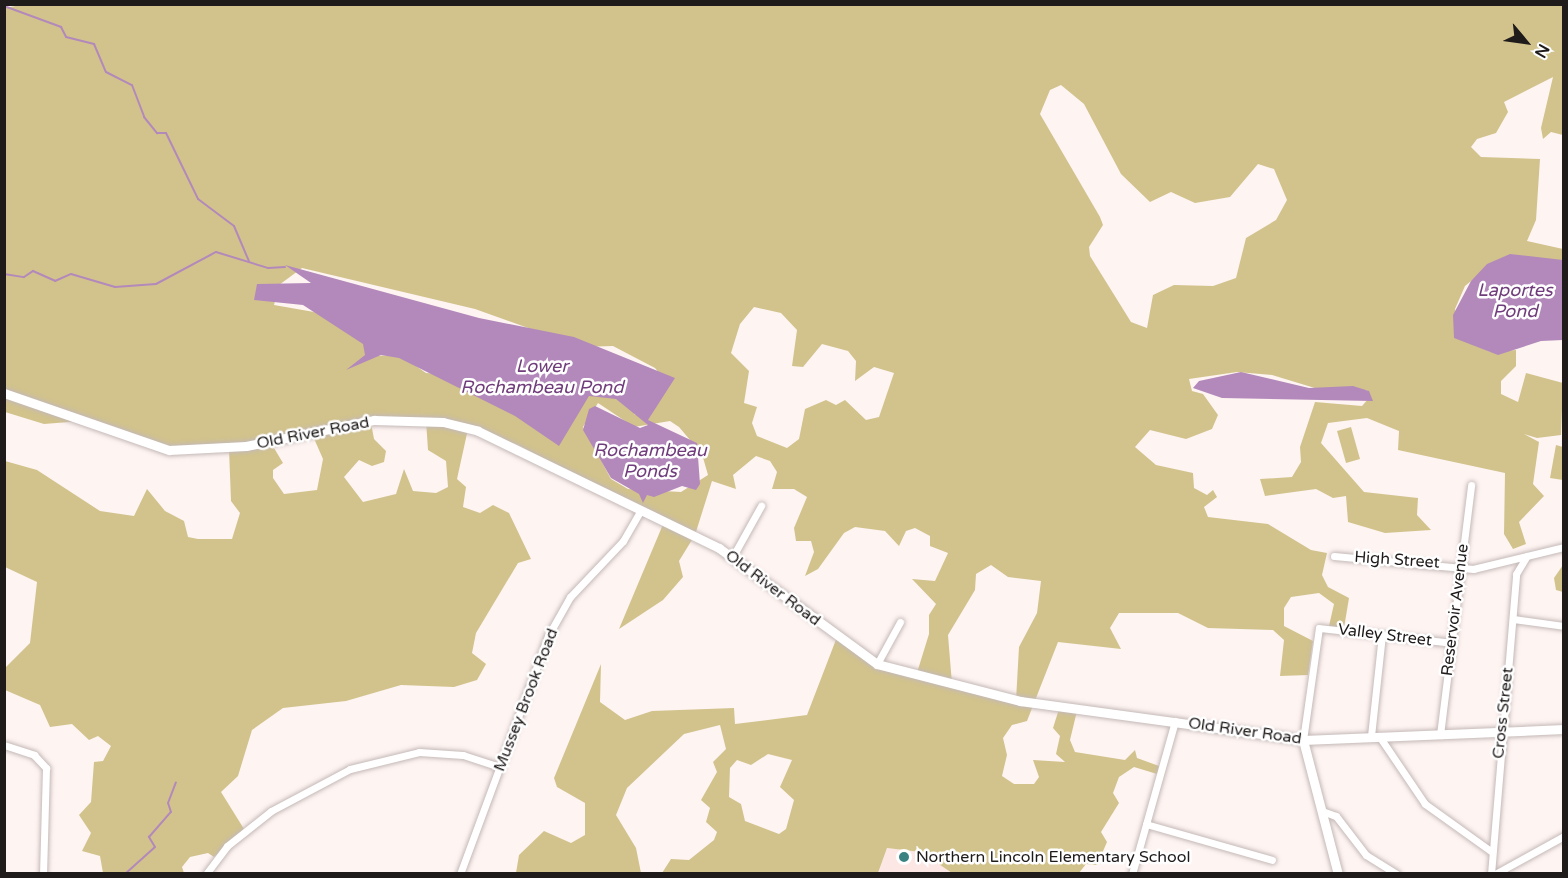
<!DOCTYPE html>
<style>
body{margin:0}
#map{position:relative;width:1568px;height:878px;overflow:hidden;background:#fef4f2;font-family:"Varela Round",sans-serif}
div>[style]{position:absolute}
.built>*{inset:0;background:#fde7e4}
.green>*{inset:0;background:#d2c38c}
.water>*{inset:0;background:#b389bb}
.stream>*{height:2px;margin:-1px;padding:0 1px;transform-origin:1px;border-radius:1px;background:#b389bb}
.roads{filter:drop-shadow(0 0 2px #c4b9b7) drop-shadow(0 0 2px #c4b9b7)}
.minor>*{height:7px;margin:-3.5px;padding:0 3.5px;transform-origin:3.5px;border-radius:3.5px;background:#fff}
.secondary>*{height:9px;margin:-4.5px;padding:0 4.5px;transform-origin:4.5px;border-radius:4.5px;background:#fff}
.dots>*{width:16px;height:16px;translate:-50% -50%;box-sizing:border-box;border:3px solid #fff;border-radius:50%}
span{translate:-50% -50%;white-space:nowrap;text-align:center;line-height:1.15;-webkit-text-stroke:5px #fff;paint-order:stroke}
.street-label{font-size:16px;color:#1f1b1a}
.poi-label{font-size:16px;color:#1f1b1a}
.left{translate:0 -50%;text-align:left}
.water-label{font-size:18px;color:#703c7b;font-style:italic}
.frame{position:absolute;inset:0;border:6px solid #1f1b1a;pointer-events:none}
.north{position:absolute;left:1496px;top:12px;width:60px;height:60px;-webkit-text-stroke:4px #fff;paint-order:stroke;rotate:119deg;font-size:16px;font-weight:700;line-height:24px;text-align:center;color:#1f1b1a}
.north::after{content:'';display:block;margin:auto;width:21px;height:27px;background:#1f1b1a;clip-path:polygon(50% 0,100% 100%,50% 72%,0 100%)}
</style>
<div id="map">
<div class="built">
<i style="clip-path:polygon(887px 848px,922px 852px,952px 873px,878px 874px)"></i>
</div>
<div class="green">
<i style="clip-path:polygon(evenodd,26px 4px,1563px 5px,1563px 135px,1551px 132px,1543px 139px,1541px 128px,1553px 77px,1504px 102px,1508px 112px,1496px 133px,1477px 139px,1471px 147px,1481px 157px,1540px 159px,1536px 220px,1527px 241px,1563px 249px,1563px 263px,1492px 264px,1465px 286px,1455px 309px,1462px 340px,1491px 352px,1516px 350px,1516px 366px,1501px 381px,1501px 394px,1518px 402px,1526px 373px,1563px 383px,1561px 435px,1537px 438px,1524px 434px,1539px 442px,1533px 484px,1544px 496px,1519px 522px,1526px 544px,1513px 549px,1504px 534px,1505px 473px,1398px 450px,1399px 431px,1367px 418px,1328px 423px,1321px 443px,1364px 492px,1418px 498px,1417px 515px,1431px 530px,1385px 533px,1348px 522px,1346px 496px,1333px 498px,1316px 489px,1265px 496px,1260px 479px,1292px 477px,1301px 462px,1300px 447px,1315px 402px,1362px 406px,1369px 398px,1367px 390px,1328px 392px,1272px 375px,1237px 372px,1189px 379px,1192px 391px,1203px 394px,1218px 415px,1212px 429px,1186px 439px,1150px 430px,1135px 447px,1156px 465px,1193px 473px,1194px 488px,1207px 495px,1213px 490px,1217px 497px,1204px 507px,1208px 517px,1268px 524px,1311px 550px,1327px 553px,1322px 575px,1328px 587px,1349px 598px,1344px 628px,1329px 626px,1334px 604px,1319px 593px,1291px 597px,1284px 608px,1284px 626px,1313px 641px,1308px 675px,1280px 676px,1284px 640px,1273px 630px,1208px 628px,1178px 613px,1119px 613px,1110px 628px,1121px 649px,1058px 642px,1027px 721px,1012px 725px,1003px 738px,1007px 755px,1002px 776px,1014px 784px,1034px 784px,1039px 777px,1033px 760px,1065px 762px,1056px 754px,1060px 736px,1053px 728px,1059px 709px,1077px 711px,1070px 740px,1075px 752px,1125px 760px,1135px 750px,1137px 758px,1159px 766px,1157px 774px,1134px 767px,1119px 777px,1113px 793px,1119px 803px,1101px 832px,1107px 842px,1097px 865px,1086px 864px,1079px 873px,952px 873px,921px 852px,887px 848px,878px 873px,662px 873px,671px 859px,689px 860px,714px 840px,717px 832px,706px 822px,710px 808px,701px 800px,717px 772px,713px 762px,726px 749px,720px 725px,684px 734px,627px 788px,616px 815px,636px 848px,641px 873px,516px 873px,519px 855px,544px 831px,571px 843px,585px 835px,585px 803px,557px 787px,554px 778px,601px 664px,600px 702px,625px 720px,652px 711px,734px 708px,735px 724px,807px 715px,837px 637px,869px 658px,916px 676px,929px 634px,929px 615px,936px 604px,912px 579px,935px 581px,948px 553px,930px 546px,930px 536px,915px 528px,906px 531px,899px 546px,885px 531px,855px 527px,844px 533px,818px 569px,805px 576px,814px 552px,811px 541px,796px 541px,794px 528px,807px 497px,794px 489px,772px 489px,777px 472px,770px 461px,756px 456px,733px 475px,736px 489px,712px 481px,695px 535px,679px 561px,683px 577px,663px 600px,619px 629px,664px 522px,516px 444px,468px 429px,457px 479px,466px 487px,463px 507px,480px 513px,493px 505px,509px 513px,531px 559px,518px 563px,476px 633px,472px 653px,486px 664px,477px 680px,454px 687px,401px 685px,346px 701px,283px 708px,252px 730px,238px 776px,221px 792px,244px 829px,214px 857px,208px 853px,190px 857px,182px 867px,184px 873px,103px 873px,100px 856px,82px 851px,91px 833px,79px 815px,91px 802px,94px 762px,103px 761px,111px 746px,98px 736px,89px 740px,72px 724px,50px 727px,40px 705px,5px 690px,5px 668px,30px 643px,37px 582px,5px 567px,5px 461px,37px 470px,100px 511px,134px 516px,147px 489px,165px 511px,184px 521px,188px 537px,198px 539px,232px 539px,240px 513px,231px 501px,229px 449px,174px 450px,81px 421px,44px 424px,5px 412px,5px 8px,26px 4px,1061px 85px,1084px 104px,1121px 174px,1150px 202px,1171px 192px,1195px 203px,1230px 197px,1258px 164px,1274px 169px,1287px 200px,1276px 220px,1246px 238px,1236px 278px,1213px 286px,1174px 285px,1153px 295px,1147px 328px,1131px 322px,1090px 256px,1089px 247px,1103px 225px,1100px 217px,1040px 114px,1050px 90px,1061px 85px,26px 4px,302px 268px,475px 309px,581px 347px,613px 346px,655px 368px,668px 384px,635px 415px,630px 405px,593px 385px,426px 373px,400px 355px,371px 356px,362px 336px,314px 312px,274px 305px,279px 285px,302px 268px,26px 4px,754px 307px,781px 313px,797px 330px,792px 366px,803px 367px,822px 344px,848px 351px,856px 361px,855px 381px,874px 367px,894px 373px,879px 417px,866px 420px,845px 400px,836px 405px,826px 400px,805px 409px,799px 439px,787px 448px,757px 436px,752px 423px,757px 407px,744px 403px,749px 371px,731px 353px,740px 324px,754px 307px,26px 4px,598px 403px,634px 427px,670px 421px,679px 427px,702px 454px,708px 475px,681px 492px,628px 489px,611px 479px,583px 427px,598px 403px,26px 4px,426px 421px,428px 450px,446px 461px,448px 487px,436px 493px,413px 491px,404px 469px,396px 494px,363px 502px,344px 477px,359px 460px,372px 466px,384px 462px,386px 451px,374px 439px,371px 423px,426px 421px,26px 4px,312px 434px,323px 459px,317px 490px,284px 494px,273px 478px,273px 470px,283px 463px,271px 443px,312px 434px,26px 4px,991px 565px,1008px 577px,1041px 581px,1037px 613px,1019px 647px,1016px 700px,952px 684px,948px 635px,975px 590px,976px 574px,991px 565px,26px 4px,768px 754px,792px 760px,780px 787px,794px 800px,786px 829px,779px 834px,745px 821px,741px 804px,729px 797px,730px 768px,737px 760px,751px 765px,768px 754px)"></i>
<i style="clip-path:polygon(1351px 427px,1360px 459px,1346px 463px,1337px 431px)"></i>
<i style="clip-path:polygon(1556px 445px,1563px 447px,1563px 480px,1550px 478px)"></i>
<i style="clip-path:polygon(1563px 565px,1563px 592px,1556px 590px,1554px 578px)"></i>
</div>
<div class="water">
<i style="clip-path:polygon(1510px 254px,1563px 260px,1563px 340px,1541px 341px,1498px 355px,1454px 338px,1453px 315px,1471px 281px,1487px 264px)"></i>
<i style="clip-path:polygon(285px 265px,479px 318px,574px 337px,675px 378px,648px 420px,697px 443px,700px 484px,696px 490px,682px 486px,654px 497px,647px 495px,643px 503px,639px 494px,611px 478px,583px 430px,589px 409px,595px 406px,640px 428px,648px 425px,616px 399px,589px 396px,559px 446px,515px 416px,399px 358px,381px 355px,346px 370px,365px 355px,363px 344px,303px 305px,254px 300px,257px 284px,311px 283px)"></i>
<i style="clip-path:polygon(1241px 372px,1309px 388px,1353px 386px,1369px 391px,1373px 401px,1222px 398px,1193px 388px,1199px 381px)"></i>
</div>
<div class="stream">
<i style="left:4px;top:6px;width:61px;rotate:20.2deg"></i>
<i style="left:61px;top:27px;width:11px;rotate:63deg"></i>
<i style="left:66px;top:37px;width:29px;rotate:14deg"></i>
<i style="left:94px;top:44px;width:30px;rotate:67deg"></i>
<i style="left:106px;top:72px;width:29px;rotate:27deg"></i>
<i style="left:132px;top:85px;width:34px;rotate:69deg"></i>
<i style="left:144px;top:117px;width:21px;rotate:51deg"></i>
<i style="left:157px;top:133px;width:9px"></i>
<i style="left:166px;top:133px;width:73px;rotate:64.1deg"></i>
<i style="left:198px;top:199px;width:45px;rotate:36.9deg"></i>
<i style="left:234px;top:226px;width:38px;rotate:67deg"></i>
<i style="left:4px;top:274px;width:20px;rotate:9deg"></i>
<i style="left:24px;top:277px;width:11px;rotate:-34deg"></i>
<i style="left:33px;top:271px;width:24px;rotate:24deg"></i>
<i style="left:55px;top:281px;width:17px;rotate:-24deg"></i>
<i style="left:71px;top:274px;width:46px;rotate:16.5deg"></i>
<i style="left:115px;top:287px;width:41px;rotate:-4.2deg"></i>
<i style="left:156px;top:284px;width:68px;rotate:-28.1deg"></i>
<i style="left:216px;top:252px;width:54px;rotate:17.1deg"></i>
<i style="left:268px;top:268px;width:17px;rotate:-3deg"></i>
<i style="left:125px;top:874px;width:40px;rotate:-42deg"></i>
<i style="left:155px;top:847px;width:12px;rotate:-121deg"></i>
<i style="left:149px;top:837px;width:33px;rotate:-49deg"></i>
<i style="left:171px;top:812px;width:9px;rotate:-108deg"></i>
<i style="left:168px;top:803px;width:22px;rotate:-69deg"></i>
</div>
<div class="roads">
<div class="minor">
<i style="left:1334px;top:556px;width:140px;rotate:5.3deg"></i>
<i style="left:1473px;top:569px;width:94px;rotate:-13.6deg"></i>
<i style="left:732px;top:558px;width:60px;rotate:-60.9deg"></i>
<i style="left:1513px;top:619px;width:51px;rotate:7.8deg"></i>
<i style="left:877px;top:664px;width:48px;rotate:-61.3deg"></i>
<i style="left:1440px;top:735px;width:252px;rotate:-82.9deg"></i>
<i style="left:1371px;top:736px;width:102px;rotate:-83.8deg"></i>
<i style="left:1379px;top:736px;width:82px;rotate:55.9deg"></i>
<i style="left:1425px;top:804px;width:82px;rotate:35.6deg"></i>
<i style="left:1303px;top:740px;width:113px;rotate:-81.9deg"></i>
<i style="left:1319px;top:628px;width:134px;rotate:6.4deg"></i>
<i style="left:4px;top:745px;width:32px;rotate:18deg"></i>
<i style="left:34px;top:755px;width:18px;rotate:47deg"></i>
<i style="left:46px;top:768px;width:106px;rotate:91.6deg"></i>
<i style="left:1322px;top:811px;width:15px;rotate:20deg"></i>
<i style="left:1336px;top:816px;width:49px;rotate:52.4deg"></i>
<i style="left:1366px;top:855px;width:36px;rotate:32deg"></i>
<i style="left:1146px;top:824px;width:131px;rotate:15.9deg"></i>
<i style="left:206px;top:874px;width:35px;rotate:-53deg"></i>
<i style="left:227px;top:846px;width:56px;rotate:-38.5deg"></i>
<i style="left:271px;top:811px;width:89px;rotate:-28deg"></i>
<i style="left:350px;top:769px;width:71px;rotate:-13.8deg"></i>
<i style="left:419px;top:752px;width:44px;rotate:3.9deg"></i>
<i style="left:463px;top:755px;width:39px;rotate:18deg"></i>
<i style="left:460px;top:874px;width:254px;rotate:-69.7deg"></i>
<i style="left:548px;top:636px;width:45px;rotate:-60.6deg"></i>
<i style="left:570px;top:597px;width:77px;rotate:-46.6deg"></i>
<i style="left:623px;top:541px;width:32px;rotate:-60deg"></i>
<i style="left:1132px;top:874px;width:159px;rotate:-74.3deg"></i>
<i style="left:1491px;top:874px;width:301px;rotate:-85.2deg"></i>
<i style="left:1516px;top:574px;width:21px;rotate:-59deg"></i>
<i style="left:1495px;top:874px;width:79px;rotate:-28.8deg"></i>
</div>
<div class="secondary">
<i style="left:4px;top:393px;width:175px;rotate:19.1deg"></i>
<i style="left:169px;top:450px;width:77px;rotate:-3deg"></i>
<i style="left:246px;top:446px;width:131px;rotate:-11.5deg"></i>
<i style="left:374px;top:420px;width:69px;rotate:1.7deg"></i>
<i style="left:443px;top:422px;width:36px;rotate:14deg"></i>
<i style="left:478px;top:431px;width:268px;rotate:25.9deg"></i>
<i style="left:719px;top:548px;width:196px;rotate:36.3deg"></i>
<i style="left:877px;top:664px;width:148px;rotate:14.5deg"></i>
<i style="left:1020px;top:701px;width:286px;rotate:7.8deg"></i>
<i style="left:1303px;top:740px;width:261px;rotate:-2.4deg"></i>
<i style="left:1303px;top:740px;width:138px;rotate:75.4deg"></i>
</div>
</div>
<div class="dots">
<i style="left:904px;top:857px;background:#398281"></i>
</div>
<div class="street-label">
<span style="left:313px;top:433px;rotate:-11deg">Old River Road</span>
<span style="left:1397px;top:560px;rotate:4deg">High Street</span>
<span style="left:773px;top:588px;rotate:37deg">Old River Road</span>
<span style="left:1455px;top:610px;rotate:-83deg">Reservoir Avenue</span>
<span style="left:1385px;top:635px;rotate:7deg">Valley Street</span>
<span style="left:526px;top:700px;rotate:-69deg">Mussey Brook Road</span>
<span style="left:1503px;top:713px;rotate:-84deg">Cross Street</span>
<span style="left:1245px;top:731px;rotate:8deg">Old River Road</span>
</div>
<div class="poi-label">
<span class="left" style="left:916px;top:857px">Northern Lincoln Elementary School</span>
</div>
<div class="water-label">
<span style="left:1515px;top:301px">Laportes<br>Pond</span>
<span style="left:542px;top:377px">Lower<br>Rochambeau Pond</span>
<span style="left:650px;top:461px">Rochambeau<br>Ponds</span>
</div>
<div class="frame"></div>
<div class="north">N</div>
</div>
